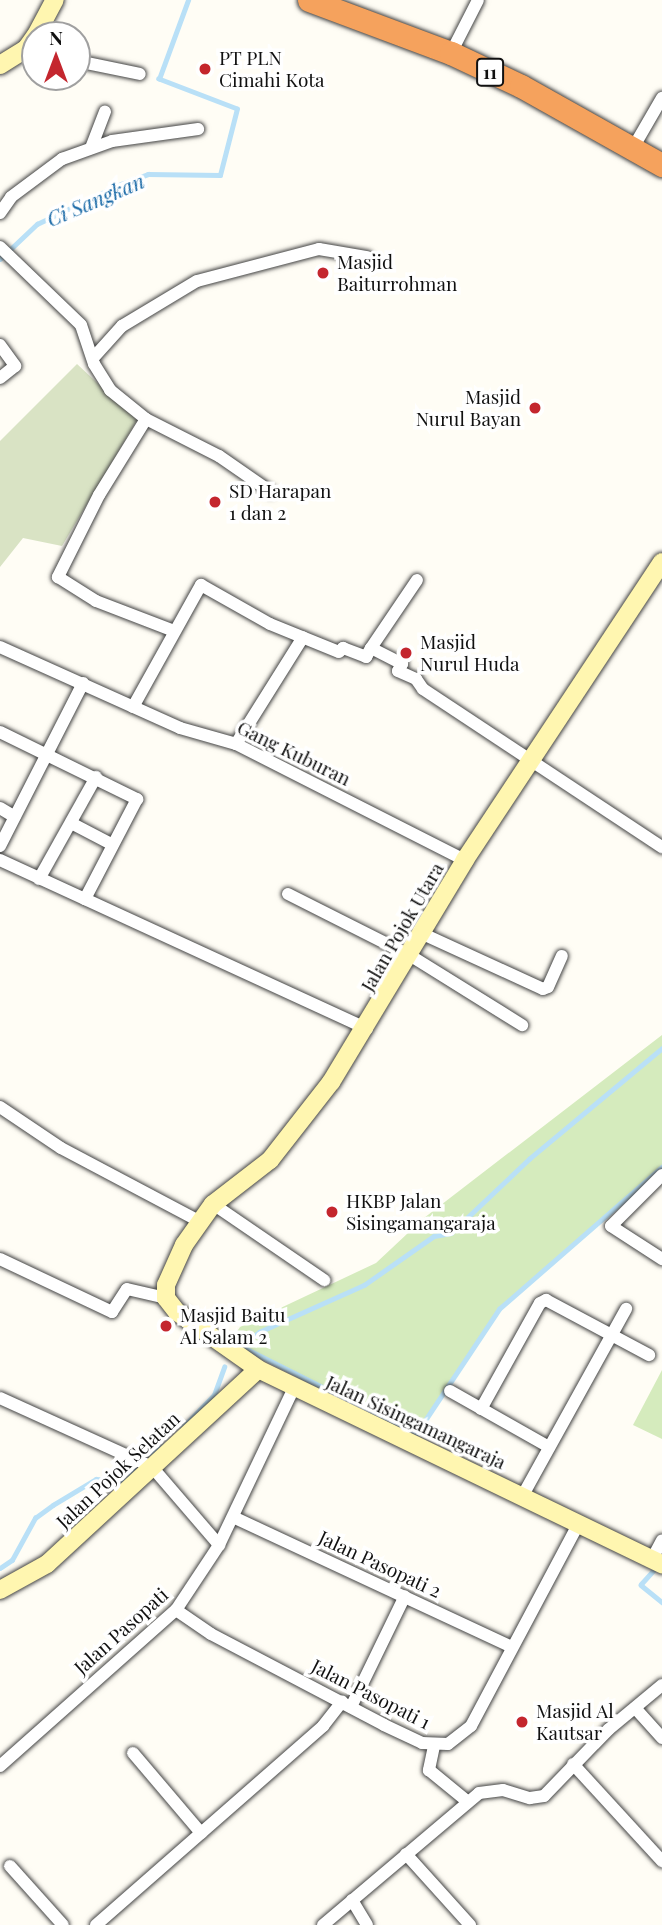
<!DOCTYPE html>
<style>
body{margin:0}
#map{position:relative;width:662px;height:1925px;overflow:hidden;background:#fffdf5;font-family:"Playfair Display",serif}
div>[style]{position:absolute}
.green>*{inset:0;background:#d5ebbd}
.cemetery>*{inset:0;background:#d9e3c4}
.stream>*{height:4.5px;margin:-2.25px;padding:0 2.25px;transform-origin:2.25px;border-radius:2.25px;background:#b9e0f7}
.roads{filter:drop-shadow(0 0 2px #444) drop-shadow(0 0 2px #444)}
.street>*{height:12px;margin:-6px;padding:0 6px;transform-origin:6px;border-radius:6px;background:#fff}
.secondary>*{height:18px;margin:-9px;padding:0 9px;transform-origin:9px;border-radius:9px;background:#fff6b0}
.highway>*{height:23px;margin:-11.5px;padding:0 11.5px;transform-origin:11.5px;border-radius:11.5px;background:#f5a25d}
.dots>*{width:19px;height:19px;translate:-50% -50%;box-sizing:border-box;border:4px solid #fff;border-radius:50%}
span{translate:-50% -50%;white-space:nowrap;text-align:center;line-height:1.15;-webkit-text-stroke:7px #fff;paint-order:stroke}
.shield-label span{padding:2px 5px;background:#fff;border:2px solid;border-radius:5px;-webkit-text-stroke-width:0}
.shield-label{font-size:18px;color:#111;font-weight:700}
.poi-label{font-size:19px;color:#111}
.left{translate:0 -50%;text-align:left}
.right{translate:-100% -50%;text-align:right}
.street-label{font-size:19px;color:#111}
.water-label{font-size:21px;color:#1768a6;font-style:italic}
.north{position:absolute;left:21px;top:21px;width:70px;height:70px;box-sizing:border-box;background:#fff;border:2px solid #a0a0a0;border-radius:50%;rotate:0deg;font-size:19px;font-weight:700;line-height:28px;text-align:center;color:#111}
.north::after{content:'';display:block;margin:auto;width:24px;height:32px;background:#c4262e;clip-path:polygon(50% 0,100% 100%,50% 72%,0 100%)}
</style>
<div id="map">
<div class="green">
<i style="clip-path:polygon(662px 1035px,662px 1167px,499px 1309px,417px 1432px,230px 1342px,240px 1327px,376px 1263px,424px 1218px)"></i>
<i style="clip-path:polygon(662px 1370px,662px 1439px,633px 1425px)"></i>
</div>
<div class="cemetery">
<i style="clip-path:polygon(77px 364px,137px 420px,62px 546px,23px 538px,0 567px,0 441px)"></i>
</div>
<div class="stream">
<i style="left:0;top:259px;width:51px;rotate:-43.4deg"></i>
<i style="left:37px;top:224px;width:93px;rotate:-25.5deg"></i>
<i style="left:121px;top:184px;width:29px;rotate:-20deg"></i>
<i style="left:148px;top:174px;width:72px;rotate:0.8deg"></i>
<i style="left:220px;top:175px;width:68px;rotate:-75.6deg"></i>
<i style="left:237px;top:109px;width:84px;rotate:-159deg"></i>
<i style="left:159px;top:79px;width:84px;rotate:-69.8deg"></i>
<i style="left:240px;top:1346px;width:24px;rotate:-36deg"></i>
<i style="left:259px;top:1332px;width:115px;rotate:-24.1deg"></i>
<i style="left:364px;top:1285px;width:85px;rotate:-35deg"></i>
<i style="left:434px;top:1236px;width:17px;rotate:-10deg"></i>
<i style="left:451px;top:1233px;width:108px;rotate:-43.5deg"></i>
<i style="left:529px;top:1159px;width:173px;rotate:-39.8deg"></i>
<i style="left:241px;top:1346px;width:196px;rotate:26.7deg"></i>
<i style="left:416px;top:1434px;width:150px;rotate:-56.4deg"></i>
<i style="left:499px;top:1309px;width:216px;rotate:-41.1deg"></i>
<i style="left:182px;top:1428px;width:46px;rotate:-45.9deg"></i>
<i style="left:214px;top:1395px;width:30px;rotate:-70deg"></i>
<i style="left:152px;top:1454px;width:14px;rotate:-36deg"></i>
<i style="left:658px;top:1566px;width:25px;rotate:132deg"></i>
<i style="left:641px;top:1585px;width:27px;rotate:39deg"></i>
<i style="left:0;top:1568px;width:14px;rotate:-34deg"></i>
<i style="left:12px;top:1560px;width:48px;rotate:-61.3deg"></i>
<i style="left:35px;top:1518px;width:22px;rotate:-36deg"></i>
<i style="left:53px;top:1505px;width:50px;rotate:-31.2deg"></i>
<i style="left:96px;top:1479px;width:30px;rotate:4deg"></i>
<i style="left:126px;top:1481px;width:16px;rotate:-50deg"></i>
</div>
<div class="roads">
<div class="street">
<i style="left:451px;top:53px;width:59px;rotate:-63deg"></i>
<i style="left:77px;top:61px;width:64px;rotate:11.7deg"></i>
<i style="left:91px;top:148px;width:39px;rotate:-69deg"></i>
<i style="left:633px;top:148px;width:58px;rotate:-59.9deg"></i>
<i style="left:0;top:213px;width:19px;rotate:-55deg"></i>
<i style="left:11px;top:197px;width:64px;rotate:-36.7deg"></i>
<i style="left:62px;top:159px;width:53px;rotate:-19.8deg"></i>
<i style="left:112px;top:141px;width:87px;rotate:-7.9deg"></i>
<i style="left:0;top:247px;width:112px;rotate:43.9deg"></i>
<i style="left:81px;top:325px;width:41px;rotate:71.6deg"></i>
<i style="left:94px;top:364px;width:31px;rotate:58deg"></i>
<i style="left:110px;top:390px;width:46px;rotate:38.9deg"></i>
<i style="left:146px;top:419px;width:82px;rotate:26.9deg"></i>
<i style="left:219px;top:456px;width:63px;rotate:34.7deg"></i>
<i style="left:0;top:345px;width:26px;rotate:54deg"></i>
<i style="left:15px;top:366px;width:19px;rotate:141deg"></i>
<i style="left:94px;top:357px;width:42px;rotate:-47.9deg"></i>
<i style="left:122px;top:326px;width:87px;rotate:-31deg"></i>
<i style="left:197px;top:281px;width:126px;rotate:-14.7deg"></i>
<i style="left:319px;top:249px;width:49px;rotate:9.5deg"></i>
<i style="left:146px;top:419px;width:89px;rotate:121.7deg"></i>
<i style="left:99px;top:495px;width:92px;rotate:116.6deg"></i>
<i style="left:58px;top:577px;width:45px;rotate:32.3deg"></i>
<i style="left:96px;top:601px;width:84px;rotate:21deg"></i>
<i style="left:0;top:647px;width:197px;rotate:24.2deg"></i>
<i style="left:180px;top:728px;width:58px;rotate:15.9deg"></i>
<i style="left:236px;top:744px;width:257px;rotate:26.9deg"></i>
<i style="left:371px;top:648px;width:82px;rotate:-55.9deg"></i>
<i style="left:133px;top:707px;width:140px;rotate:-60.9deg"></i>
<i style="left:201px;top:585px;width:79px;rotate:29.5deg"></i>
<i style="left:270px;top:624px;width:74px;rotate:22.1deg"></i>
<i style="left:339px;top:652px;width:6px;rotate:-45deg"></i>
<i style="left:343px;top:648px;width:25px;rotate:21deg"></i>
<i style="left:366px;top:657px;width:10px;rotate:-61deg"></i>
<i style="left:371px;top:648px;width:35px;rotate:27deg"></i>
<i style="left:402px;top:664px;width:8px;rotate:120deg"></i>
<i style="left:398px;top:671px;width:20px;rotate:24deg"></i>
<i style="left:416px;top:679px;width:12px;rotate:55deg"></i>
<i style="left:423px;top:689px;width:287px;rotate:33.5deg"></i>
<i style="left:0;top:732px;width:153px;rotate:26.1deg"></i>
<i style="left:137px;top:799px;width:113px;rotate:117.5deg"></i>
<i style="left:236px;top:744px;width:126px;rotate:-57.9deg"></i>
<i style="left:0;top:808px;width:17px;rotate:31deg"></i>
<i style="left:71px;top:823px;width:47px;rotate:27.6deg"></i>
<i style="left:0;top:846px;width:183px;rotate:-63deg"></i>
<i style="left:0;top:860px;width:404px;rotate:24.7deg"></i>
<i style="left:39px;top:879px;width:117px;rotate:-60.8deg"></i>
<i style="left:288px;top:894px;width:138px;rotate:26.8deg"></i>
<i style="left:411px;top:956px;width:131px;rotate:31.9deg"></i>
<i style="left:423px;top:934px;width:132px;rotate:24.6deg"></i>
<i style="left:543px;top:989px;width:5px;rotate:-22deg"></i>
<i style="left:548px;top:987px;width:34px;rotate:-66deg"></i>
<i style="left:0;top:1107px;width:73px;rotate:33.9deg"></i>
<i style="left:61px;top:1148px;width:156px;rotate:27.9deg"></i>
<i style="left:662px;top:1175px;width:72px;rotate:135deg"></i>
<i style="left:611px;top:1226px;width:61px;rotate:32.9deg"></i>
<i style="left:213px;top:1204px;width:135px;rotate:34.4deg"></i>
<i style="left:0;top:1259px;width:124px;rotate:25.3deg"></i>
<i style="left:112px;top:1312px;width:27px;rotate:-57deg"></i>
<i style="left:127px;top:1289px;width:40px;rotate:13deg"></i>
<i style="left:450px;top:1391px;width:114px;rotate:29.5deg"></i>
<i style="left:0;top:1398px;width:167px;rotate:24.4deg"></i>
<i style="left:152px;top:1467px;width:103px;rotate:49.3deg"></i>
<i style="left:481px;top:1409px;width:121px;rotate:-60.9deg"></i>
<i style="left:540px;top:1303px;width:7px;rotate:-27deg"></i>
<i style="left:546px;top:1300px;width:117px;rotate:28.1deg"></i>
<i style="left:523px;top:1495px;width:213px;rotate:-61deg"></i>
<i style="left:233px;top:1517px;width:308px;rotate:25deg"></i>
<i style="left:652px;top:1559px;width:21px;rotate:-62deg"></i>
<i style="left:176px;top:1610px;width:42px;rotate:34.4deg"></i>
<i style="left:211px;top:1634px;width:195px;rotate:27.7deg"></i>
<i style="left:384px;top:1725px;width:42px;rotate:25.3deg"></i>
<i style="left:422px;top:1743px;width:26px;rotate:2deg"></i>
<i style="left:448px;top:1744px;width:29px;rotate:-38deg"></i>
<i style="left:471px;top:1726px;width:230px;rotate:-62deg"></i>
<i style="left:351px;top:1707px;width:123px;rotate:-64.1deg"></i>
<i style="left:636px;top:1709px;width:39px;rotate:48deg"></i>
<i style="left:434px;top:1746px;width:25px;rotate:102deg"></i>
<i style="left:429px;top:1770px;width:50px;rotate:39.4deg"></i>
<i style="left:133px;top:1753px;width:105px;rotate:49.6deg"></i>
<i style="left:573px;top:1764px;width:132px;rotate:47.5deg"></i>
<i style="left:0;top:1766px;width:235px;rotate:-41.6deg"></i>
<i style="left:176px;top:1610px;width:78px;rotate:-56.5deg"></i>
<i style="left:219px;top:1545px;width:174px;rotate:-64.5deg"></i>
<i style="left:406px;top:1854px;width:96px;rotate:48deg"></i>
<i style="left:10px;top:1866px;width:79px;rotate:48.1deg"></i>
<i style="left:352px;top:1900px;width:29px;rotate:59deg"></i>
<i style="left:96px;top:1925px;width:302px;rotate:-41.2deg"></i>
<i style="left:323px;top:1726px;width:31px;rotate:-52deg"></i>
<i style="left:323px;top:1925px;width:204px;rotate:-40.2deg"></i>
<i style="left:479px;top:1793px;width:24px;rotate:-7deg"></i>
<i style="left:503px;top:1790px;width:28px;rotate:17deg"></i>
<i style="left:530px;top:1798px;width:14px;rotate:-8deg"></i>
<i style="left:544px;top:1796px;width:93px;rotate:-45.9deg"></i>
<i style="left:609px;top:1729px;width:69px;rotate:-39.7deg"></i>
</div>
<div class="secondary">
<i style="left:36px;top:35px;width:40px;rotate:-62deg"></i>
<i style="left:0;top:65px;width:31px;rotate:-32deg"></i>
<i style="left:26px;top:49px;width:16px;rotate:-55deg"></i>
<i style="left:662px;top:562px;width:357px;rotate:123.5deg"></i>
<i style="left:465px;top:860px;width:259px;rotate:121.1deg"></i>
<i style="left:331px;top:1082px;width:99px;rotate:128deg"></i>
<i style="left:270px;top:1160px;width:72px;rotate:142.3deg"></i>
<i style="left:213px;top:1204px;width:50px;rotate:125.3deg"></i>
<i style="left:184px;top:1245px;width:44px;rotate:114.2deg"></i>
<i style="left:166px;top:1285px;width:13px;rotate:90deg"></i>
<i style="left:166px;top:1298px;width:18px;rotate:52deg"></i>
<i style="left:177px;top:1312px;width:99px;rotate:35.1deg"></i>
<i style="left:258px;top:1369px;width:449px;rotate:25.8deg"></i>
<i style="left:0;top:1590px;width:54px;rotate:-29deg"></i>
<i style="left:47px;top:1564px;width:287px;rotate:-42.7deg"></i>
</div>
<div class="highway">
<i style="left:309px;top:0;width:152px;rotate:20.5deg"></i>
<i style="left:451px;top:53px;width:77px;rotate:25.2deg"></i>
<i style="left:521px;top:86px;width:162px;rotate:29.3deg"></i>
</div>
</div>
<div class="dots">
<i style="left:205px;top:69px;background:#c4262e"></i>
<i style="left:323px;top:273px;background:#c4262e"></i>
<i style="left:535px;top:408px;background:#c4262e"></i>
<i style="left:215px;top:502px;background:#c4262e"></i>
<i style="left:406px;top:653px;background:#c4262e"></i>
<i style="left:332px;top:1212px;background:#c4262e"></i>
<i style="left:166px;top:1326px;background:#c4262e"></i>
<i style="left:522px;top:1722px;background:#c4262e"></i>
</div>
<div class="shield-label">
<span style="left:490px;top:72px">11</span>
</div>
<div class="poi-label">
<span class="left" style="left:219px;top:69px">PT PLN<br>Cimahi Kota</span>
<span class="left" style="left:337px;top:273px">Masjid<br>Baiturrohman</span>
<span class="right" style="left:521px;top:408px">Masjid<br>Nurul Bayan</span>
<span class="left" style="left:229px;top:502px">SD Harapan<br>1 dan 2</span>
<span class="left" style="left:420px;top:653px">Masjid<br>Nurul Huda</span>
<span class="left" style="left:346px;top:1212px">HKBP Jalan<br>Sisingamangaraja</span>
<span class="left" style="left:180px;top:1326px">Masjid Baitu<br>Al Salam 2</span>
<span class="left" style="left:536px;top:1722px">Masjid Al<br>Kautsar</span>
</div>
<div class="street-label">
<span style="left:294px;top:753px;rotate:26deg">Gang Kuburan</span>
<span style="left:402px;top:927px;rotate:-60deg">Jalan Pojok Utara</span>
<span style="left:416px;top:1422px;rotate:25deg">Jalan Sisingamangaraja</span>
<span style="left:118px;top:1470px;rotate:-43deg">Jalan Pojok Selatan</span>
<span style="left:380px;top:1564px;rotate:25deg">Jalan Pasopati 2</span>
<span style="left:121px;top:1631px;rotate:-42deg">Jalan Pasopati</span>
<span style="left:371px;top:1694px;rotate:27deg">Jalan Pasopati 1</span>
</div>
<div class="water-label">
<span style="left:95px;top:199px;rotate:-23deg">Ci Sangkan</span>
</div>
<div class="north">N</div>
</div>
